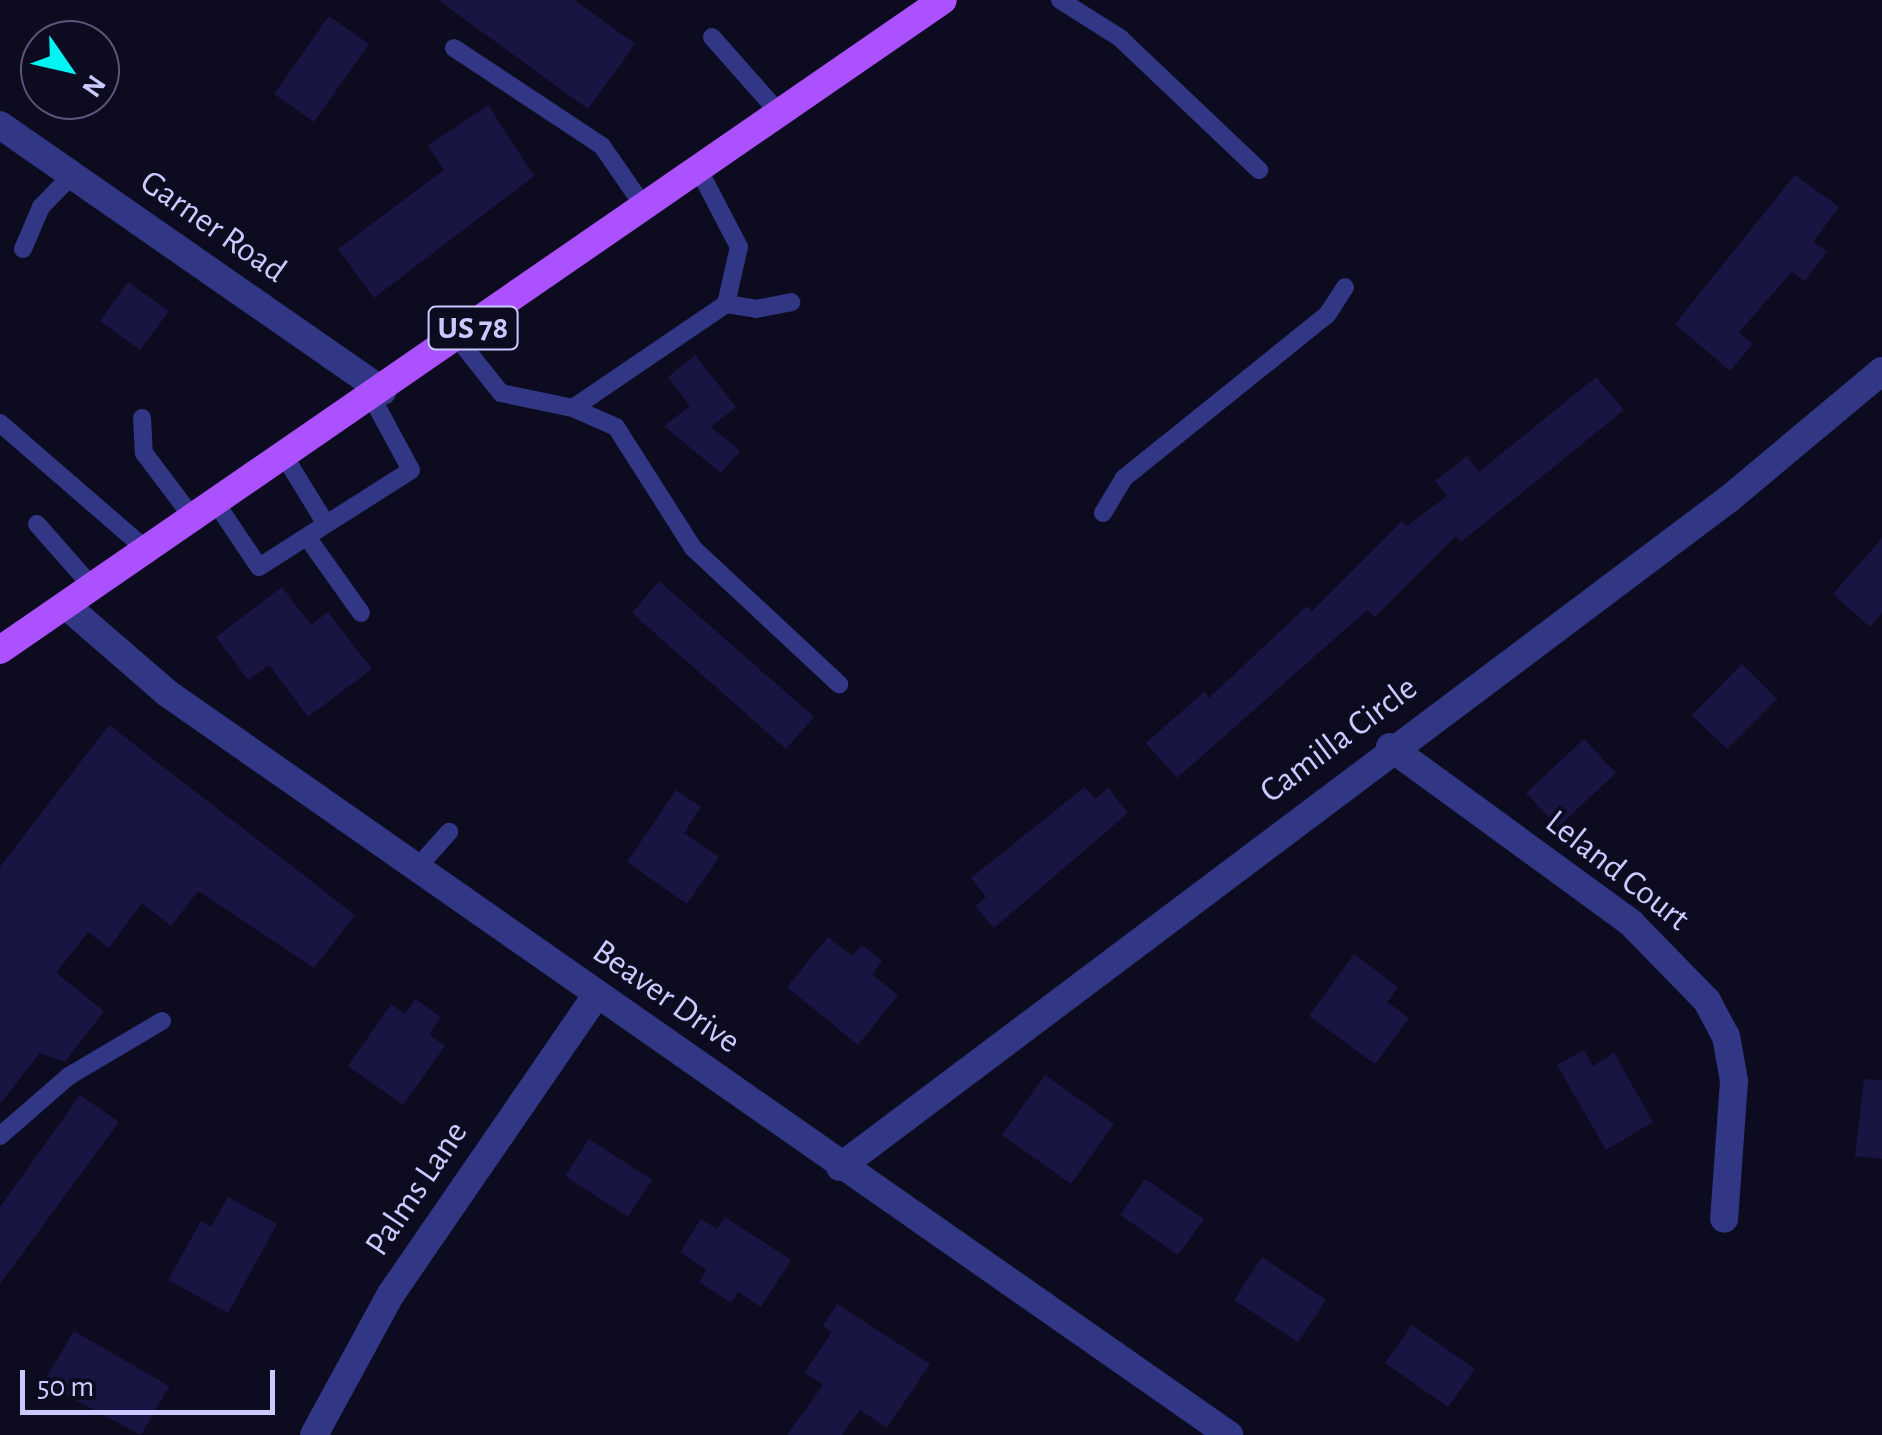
<!DOCTYPE html>
<style>
body{margin:0}
#map{position:relative;width:1882px;height:1435px;overflow:hidden;background:#0c0b20;font-family:"Alegreya Sans",sans-serif}
div>[style]{position:absolute}
.building>*{inset:0;background:#191543}
.service>*{height:18px;margin:-9px;padding:0 9px;transform-origin:9px;border-radius:9px;background:#313784}
.minor>*{height:28px;margin:-14px;padding:0 14px;transform-origin:14px;border-radius:14px;background:#313784}
.primary>*{height:28px;margin:-14px;padding:0 14px;transform-origin:14px;border-radius:14px;background:#ab51ff}
span{translate:-50% -50%;white-space:nowrap;text-align:center;line-height:1.15;-webkit-text-stroke:8px #0c0b20;paint-order:stroke}
.shield-label span{padding:2px 8px;background:#0c0b20;border:2px solid;border-radius:8px;-webkit-text-stroke-width:0}
.shield-label{font-size:32px;color:#cacaff;font-weight:700}
.street-label{font-size:35px;color:#cacaff}
.north{position:absolute;left:20px;top:20px;width:100px;height:100px;box-sizing:border-box;background:#0c0b20;border:2px solid #585779;border-radius:50%;rotate:124deg;font-size:28px;font-weight:700;line-height:40px;text-align:center;color:#cacaff}
.north::after{content:'';display:block;margin:auto;width:35px;height:45px;background:#00f5f2;clip-path:polygon(50% 0,100% 100%,50% 72%,0 100%)}
.scale{position:absolute;left:20px;top:1370px;width:255px;height:45px;box-sizing:border-box;border:5px solid #cacaff;border-top:0;padding-left:12px;font-size:30px;line-height:35px;white-space:nowrap;color:#cacaff;-webkit-text-stroke:8px #0c0b20;paint-order:stroke}
</style>
<div id="map">
<div class="building">
<i style="clip-path:polygon(438px 0,575px 0,635px 44px,588px 109px)"></i>
<i style="clip-path:polygon(329px 16px,369px 44px,314px 122px,274px 94px)"></i>
<i style="clip-path:polygon(488px 105px,534px 176px,374px 298px,338px 249px,444px 170px,428px 145px)"></i>
<i style="clip-path:polygon(1795px 175px,1839px 207px,1813px 242px,1827px 252px,1805px 281px,1792px 272px,1739px 332px,1753px 344px,1730px 371px,1675px 324px)"></i>
<i style="clip-path:polygon(128px 282px,169px 311px,140px 350px,100px 321px)"></i>
<i style="clip-path:polygon(695px 355px,736px 407px,711px 427px,740px 451px,721px 473px,664px 426px,690px 406px,668px 377px)"></i>
<i style="clip-path:polygon(1596px 377px,1624px 410px,1461px 542px,1456px 536px,1375px 617px,1367px 610px,1177px 778px,1146px 743px,1204px 692px,1209px 698px,1307px 606px,1312px 611px,1402px 521px,1407px 526px,1447px 496px,1435px 481px,1467px 456px,1479px 472px)"></i>
<i style="clip-path:polygon(1882px 538px,1882px 613px,1870px 627px,1833px 594px)"></i>
<i style="clip-path:polygon(659px 581px,814px 717px,786px 749px,632px 613px)"></i>
<i style="clip-path:polygon(282px 587px,311px 625px,328px 612px,372px 669px,308px 717px,269px 665px,248px 680px,216px 637px)"></i>
<i style="clip-path:polygon(1742px 664px,1777px 699px,1727px 749px,1692px 715px)"></i>
<i style="clip-path:polygon(109px 725px,355px 915px,314px 968px,198px 891px,171px 926px,142px 903px,109px 948px,88px 932px,56px 973px,104px 1011px,65px 1062px,40px 1053px,0 1104px,0 867px)"></i>
<i style="clip-path:polygon(1584px 739px,1616px 773px,1558px 827px,1526px 793px)"></i>
<i style="clip-path:polygon(1085px 787px,1095px 799px,1108px 788px,1128px 813px,994px 928px,975px 906px,986px 897px,971px 878px)"></i>
<i style="clip-path:polygon(676px 790px,701px 807px,684px 833px,719px 857px,687px 904px,627px 862px)"></i>
<i style="clip-path:polygon(828px 937px,852px 956px,862px 945px,882px 961px,872px 974px,898px 995px,858px 1045px,787px 987px)"></i>
<i style="clip-path:polygon(1354px 954px,1398px 987px,1387px 1002px,1409px 1018px,1375px 1064px,1309px 1016px)"></i>
<i style="clip-path:polygon(415px 999px,441px 1017px,429px 1034px,445px 1046px,403px 1105px,348px 1066px,391px 1004px,405px 1014px)"></i>
<i style="clip-path:polygon(1584px 1050px,1593px 1066px,1614px 1053px,1653px 1122px,1606px 1150px,1557px 1065px)"></i>
<i style="clip-path:polygon(1045px 1075px,1114px 1124px,1071px 1184px,1002px 1135px)"></i>
<i style="clip-path:polygon(1864px 1079px,1882px 1080px,1882px 1159px,1855px 1156px)"></i>
<i style="clip-path:polygon(80px 1095px,119px 1122px,0 1284px,0 1207px)"></i>
<i style="clip-path:polygon(589px 1139px,652px 1180px,628px 1217px,565px 1176px)"></i>
<i style="clip-path:polygon(1145px 1179px,1204px 1219px,1178px 1255px,1120px 1215px)"></i>
<i style="clip-path:polygon(228px 1197px,277px 1224px,228px 1313px,168px 1280px,201px 1221px,211px 1227px)"></i>
<i style="clip-path:polygon(725px 1217px,791px 1260px,761px 1307px,738px 1292px,731px 1303px,699px 1282px,707px 1270px,680px 1252px,701px 1219px,717px 1229px)"></i>
<i style="clip-path:polygon(1262px 1257px,1326px 1300px,1298px 1342px,1234px 1300px)"></i>
<i style="clip-path:polygon(837px 1304px,930px 1364px,887px 1428px,860px 1410px,842px 1435px,787px 1435px,823px 1385px,805px 1372px,832px 1332px,823px 1326px)"></i>
<i style="clip-path:polygon(1412px 1325px,1475px 1369px,1448px 1407px,1385px 1363px)"></i>
<i style="clip-path:polygon(74px 1331px,169px 1386px,141px 1435px,43px 1383px)"></i>
</div>
<div class="service">
<i style="left:1060px;top:0;width:71px;rotate:32.3deg"></i>
<i style="left:1120px;top:38px;width:192px;rotate:43.5deg"></i>
<i style="left:712px;top:37px;width:103px;rotate:48.6deg"></i>
<i style="left:454px;top:48px;width:178px;rotate:33.5deg"></i>
<i style="left:602px;top:146px;width:75px;rotate:55.3deg"></i>
<i style="left:23px;top:249px;width:46px;rotate:-66.8deg"></i>
<i style="left:41px;top:207px;width:45px;rotate:-45.9deg"></i>
<i style="left:726px;top:304px;width:30px;rotate:9deg"></i>
<i style="left:756px;top:309px;width:36px;rotate:-11deg"></i>
<i style="left:458px;top:339px;width:69px;rotate:51.5deg"></i>
<i style="left:501px;top:393px;width:74px;rotate:11.8deg"></i>
<i style="left:573px;top:408px;width:185px;rotate:-34.2deg"></i>
<i style="left:726px;top:304px;width:58px;rotate:-77.2deg"></i>
<i style="left:739px;top:247px;width:87px;rotate:-117.5deg"></i>
<i style="left:573px;top:408px;width:47px;rotate:23.8deg"></i>
<i style="left:616px;top:427px;width:143px;rotate:57.5deg"></i>
<i style="left:693px;top:548px;width:200px;rotate:43deg"></i>
<i style="left:142px;top:418px;width:35px;rotate:87deg"></i>
<i style="left:144px;top:453px;width:86px;rotate:53deg"></i>
<i style="left:0;top:423px;width:198px;rotate:40.9deg"></i>
<i style="left:286px;top:459px;width:76px;rotate:58.4deg"></i>
<i style="left:218px;top:506px;width:73px;rotate:56.1deg"></i>
<i style="left:259px;top:567px;width:180px;rotate:-32.5deg"></i>
<i style="left:411px;top:470px;width:82px;rotate:-118.4deg"></i>
<i style="left:1103px;top:513px;width:41px;rotate:-59deg"></i>
<i style="left:1124px;top:478px;width:260px;rotate:-38.8deg"></i>
<i style="left:1327px;top:315px;width:33px;rotate:-57deg"></i>
<i style="left:37px;top:524px;width:88px;rotate:48.7deg"></i>
<i style="left:307px;top:537px;width:93px;rotate:54.6deg"></i>
<i style="left:416px;top:869px;width:50px;rotate:-48.3deg"></i>
<i style="left:0;top:1136px;width:91px;rotate:-41deg"></i>
<i style="left:69px;top:1076px;width:108px;rotate:-30.6deg"></i>
</div>
<div class="minor">
<i style="left:0;top:125px;width:466px;rotate:34.8deg"></i>
<i style="left:69px;top:608px;width:130px;rotate:40.9deg"></i>
<i style="left:167px;top:693px;width:1296px;rotate:34.94deg"></i>
<i style="left:1390px;top:747px;width:298px;rotate:36.1deg"></i>
<i style="left:1631px;top:923px;width:109px;rotate:45.7deg"></i>
<i style="left:1707px;top:1001px;width:40px;rotate:62deg"></i>
<i style="left:1726px;top:1036px;width:46px;rotate:79.9deg"></i>
<i style="left:1734px;top:1081px;width:138px;rotate:94.1deg"></i>
<i style="left:840px;top:1167px;width:1113px;rotate:-36.93deg"></i>
<i style="left:1730px;top:498px;width:198px;rotate:-39.9deg"></i>
<i style="left:314px;top:1435px;width:161px;rotate:-61.4deg"></i>
<i style="left:391px;top:1294px;width:364px;rotate:-55.5deg"></i>
</div>
<div class="primary">
<i style="left:0;top:650px;width:1145px;rotate:-34.58deg"></i>
</div>
<div class="shield-label">
<span style="left:473px;top:328px">US 78</span>
</div>
<div class="street-label">
<span style="left:213px;top:227px;rotate:35deg">Garner Road</span>
<span style="left:1339px;top:740px;rotate:-37deg">Camilla Circle</span>
<span style="left:1617px;top:871px;rotate:38deg">Leland Court</span>
<span style="left:666px;top:997px;rotate:35deg">Beaver Drive</span>
<span style="left:417px;top:1189px;rotate:-56deg">Palms Lane</span>
</div>
<div class="north">N</div>
<div class="scale">50 m</div>
</div>
